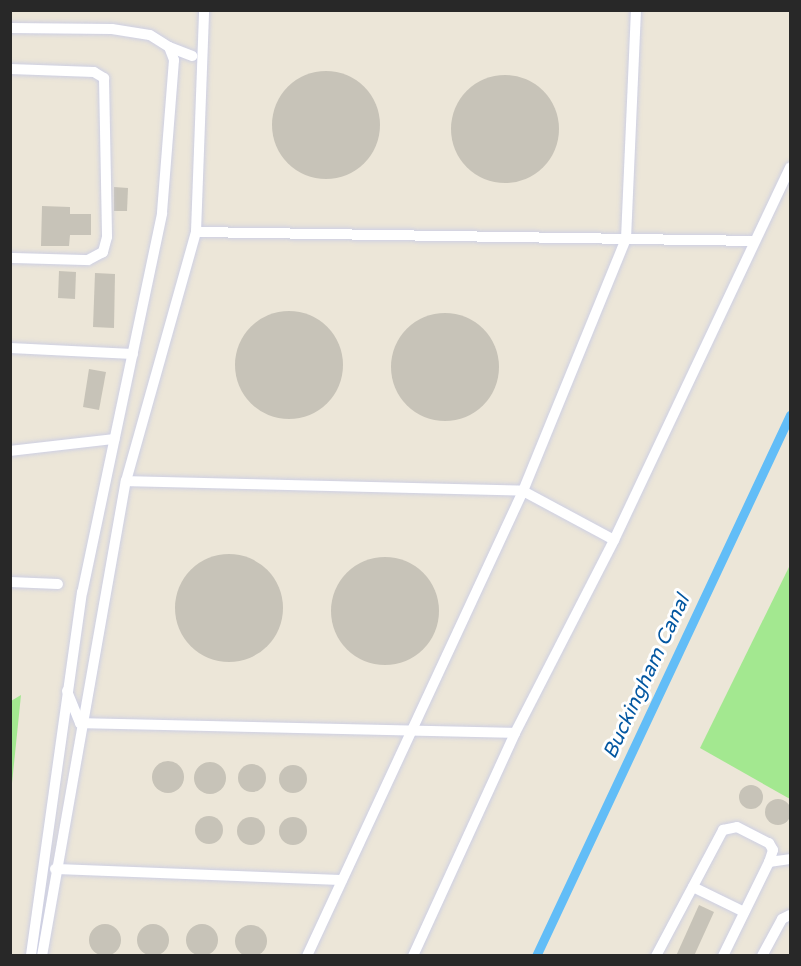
<!DOCTYPE html>
<style>
body{margin:0}
#map{position:relative;width:801px;height:966px;overflow:hidden;background:#ece6d8;font-family:"Varela Round",sans-serif}
div>[style]{position:absolute}
.green>*{inset:0;background:#a3e890}
.canal>*{height:9px;margin:-4.5px;padding:0 4.5px;transform-origin:4.5px;border-radius:4.5px;background:#62bdf7}
.building>*{inset:0;background:#c7c3b8}
.round{border-radius:50%}
.roads{filter:drop-shadow(0 0 2px #cdcfe3) drop-shadow(0 0 2px #cdcfe3)}
.minor>*{height:10px;margin:-5px;padding:0 5px;transform-origin:5px;border-radius:5px;background:#fff}
span{translate:-50% -50%;white-space:nowrap;text-align:center;line-height:1.15;-webkit-text-stroke:6px #fff;paint-order:stroke}
.water-label{font-size:20px;color:#0357a1;font-style:italic}
.frame{position:absolute;inset:0;border:12px solid #282828;pointer-events:none}
</style>
<div id="map">
<div class="green">
<i style="clip-path:polygon(790px 565px,790px 799px,700px 748px)"></i>
<i style="clip-path:polygon(21px 695px,11px 793px,11px 701px)"></i>
</div>
<div class="canal">
<i style="left:536px;top:956px;width:598px;rotate:-64.85deg"></i>
</div>
<div class="building">
<i class="round" style="left:272px;top:71px;width:108px;height:108px"></i>
<i class="round" style="left:451px;top:75px;width:108px;height:108px"></i>
<i style="clip-path:polygon(114px 187px,128px 188px,127px 211px,114px 211px)"></i>
<i style="clip-path:polygon(42px 206px,70px 207px,70px 214px,91px 214px,91px 235px,70px 235px,69px 246px,41px 246px)"></i>
<i style="clip-path:polygon(59px 271px,76px 272px,75px 299px,58px 298px)"></i>
<i style="clip-path:polygon(95px 273px,115px 274px,114px 328px,93px 327px)"></i>
<i class="round" style="left:235px;top:311px;width:108px;height:108px"></i>
<i class="round" style="left:391px;top:313px;width:108px;height:108px"></i>
<i style="clip-path:polygon(89px 369px,106px 372px,99px 410px,83px 407px)"></i>
<i class="round" style="left:175px;top:554px;width:108px;height:108px"></i>
<i class="round" style="left:331px;top:557px;width:108px;height:108px"></i>
<i class="round" style="left:152px;top:761px;width:32px;height:32px"></i>
<i class="round" style="left:194px;top:762px;width:32px;height:32px"></i>
<i class="round" style="left:238px;top:764px;width:28px;height:28px"></i>
<i class="round" style="left:279px;top:765px;width:28px;height:28px"></i>
<i class="round" style="left:739px;top:785px;width:24px;height:24px"></i>
<i class="round" style="left:765px;top:799px;width:26px;height:26px"></i>
<i class="round" style="left:195px;top:816px;width:28px;height:28px"></i>
<i class="round" style="left:237px;top:817px;width:28px;height:28px"></i>
<i class="round" style="left:279px;top:817px;width:28px;height:28px"></i>
<i style="clip-path:polygon(699px 905px,714px 912px,694px 956px,676px 956px)"></i>
<i class="round" style="left:89px;top:924px;width:32px;height:32px"></i>
<i class="round" style="left:137px;top:924px;width:32px;height:32px"></i>
<i class="round" style="left:186px;top:924px;width:32px;height:32px"></i>
<i class="round" style="left:235px;top:925px;width:32px;height:32px"></i>
</div>
<div class="roads">
<div class="minor">
<i style="left:10px;top:28px;width:102px;rotate:0.6deg"></i>
<i style="left:112px;top:29px;width:38px;rotate:9deg"></i>
<i style="left:150px;top:35px;width:22px;rotate:32deg"></i>
<i style="left:169px;top:47px;width:14px;rotate:69deg"></i>
<i style="left:174px;top:60px;width:154px;rotate:94.5deg"></i>
<i style="left:162px;top:214px;width:386px;rotate:101.9deg"></i>
<i style="left:82px;top:592px;width:368px;rotate:98deg"></i>
<i style="left:169px;top:47px;width:25px;rotate:21deg"></i>
<i style="left:10px;top:69px;width:84px;rotate:2deg"></i>
<i style="left:94px;top:72px;width:12px;rotate:31deg"></i>
<i style="left:104px;top:78px;width:159px;rotate:88.9deg"></i>
<i style="left:107px;top:237px;width:16px;rotate:105deg"></i>
<i style="left:103px;top:252px;width:17px;rotate:152deg"></i>
<i style="left:88px;top:260px;width:78px;rotate:-178.5deg"></i>
<i style="left:196px;top:232px;width:558px;rotate:0.92deg"></i>
<i style="left:10px;top:348px;width:123px;rotate:2.8deg"></i>
<i style="left:10px;top:451px;width:105px;rotate:-6.6deg"></i>
<i style="left:126px;top:481px;width:397px;rotate:1.4deg"></i>
<i style="left:523px;top:491px;width:103px;rotate:28.3deg"></i>
<i style="left:10px;top:582px;width:48px;rotate:2.4deg"></i>
<i style="left:67px;top:691px;width:35px;rotate:68deg"></i>
<i style="left:80px;top:723px;width:435px;rotate:1.3deg"></i>
<i style="left:515px;top:733px;width:217px;rotate:-62.8deg"></i>
<i style="left:614px;top:540px;width:412px;rotate:-64.7deg"></i>
<i style="left:55px;top:869px;width:287px;rotate:2.2deg"></i>
<i style="left:693px;top:887px;width:57px;rotate:26.1deg"></i>
<i style="left:42px;top:956px;width:482px;rotate:-80deg"></i>
<i style="left:126px;top:481px;width:259px;rotate:-74.3deg"></i>
<i style="left:196px;top:232px;width:222px;rotate:-87.9deg"></i>
<i style="left:307px;top:956px;width:513px;rotate:-65.08deg"></i>
<i style="left:523px;top:491px;width:272px;rotate:-67.8deg"></i>
<i style="left:626px;top:239px;width:229px;rotate:-87.5deg"></i>
<i style="left:413px;top:956px;width:245px;rotate:-65.4deg"></i>
<i style="left:656px;top:956px;width:143px;rotate:-62deg"></i>
<i style="left:723px;top:830px;width:14px;rotate:-12deg"></i>
<i style="left:737px;top:827px;width:36px;rotate:27deg"></i>
<i style="left:769px;top:843px;width:8px;rotate:60deg"></i>
<i style="left:773px;top:850px;width:13px;rotate:108deg"></i>
<i style="left:723px;top:956px;width:105px;rotate:-63.9deg"></i>
<i style="left:769px;top:862px;width:21px;rotate:-8deg"></i>
<i style="left:762px;top:956px;width:42px;rotate:-61.6deg"></i>
<i style="left:782px;top:919px;width:9px;rotate:-27deg"></i>
</div>
</div>
<div class="water-label">
<span style="left:647px;top:677px;rotate:-65deg">Buckingham Canal</span>
</div>
<div class="frame"></div>
</div>
